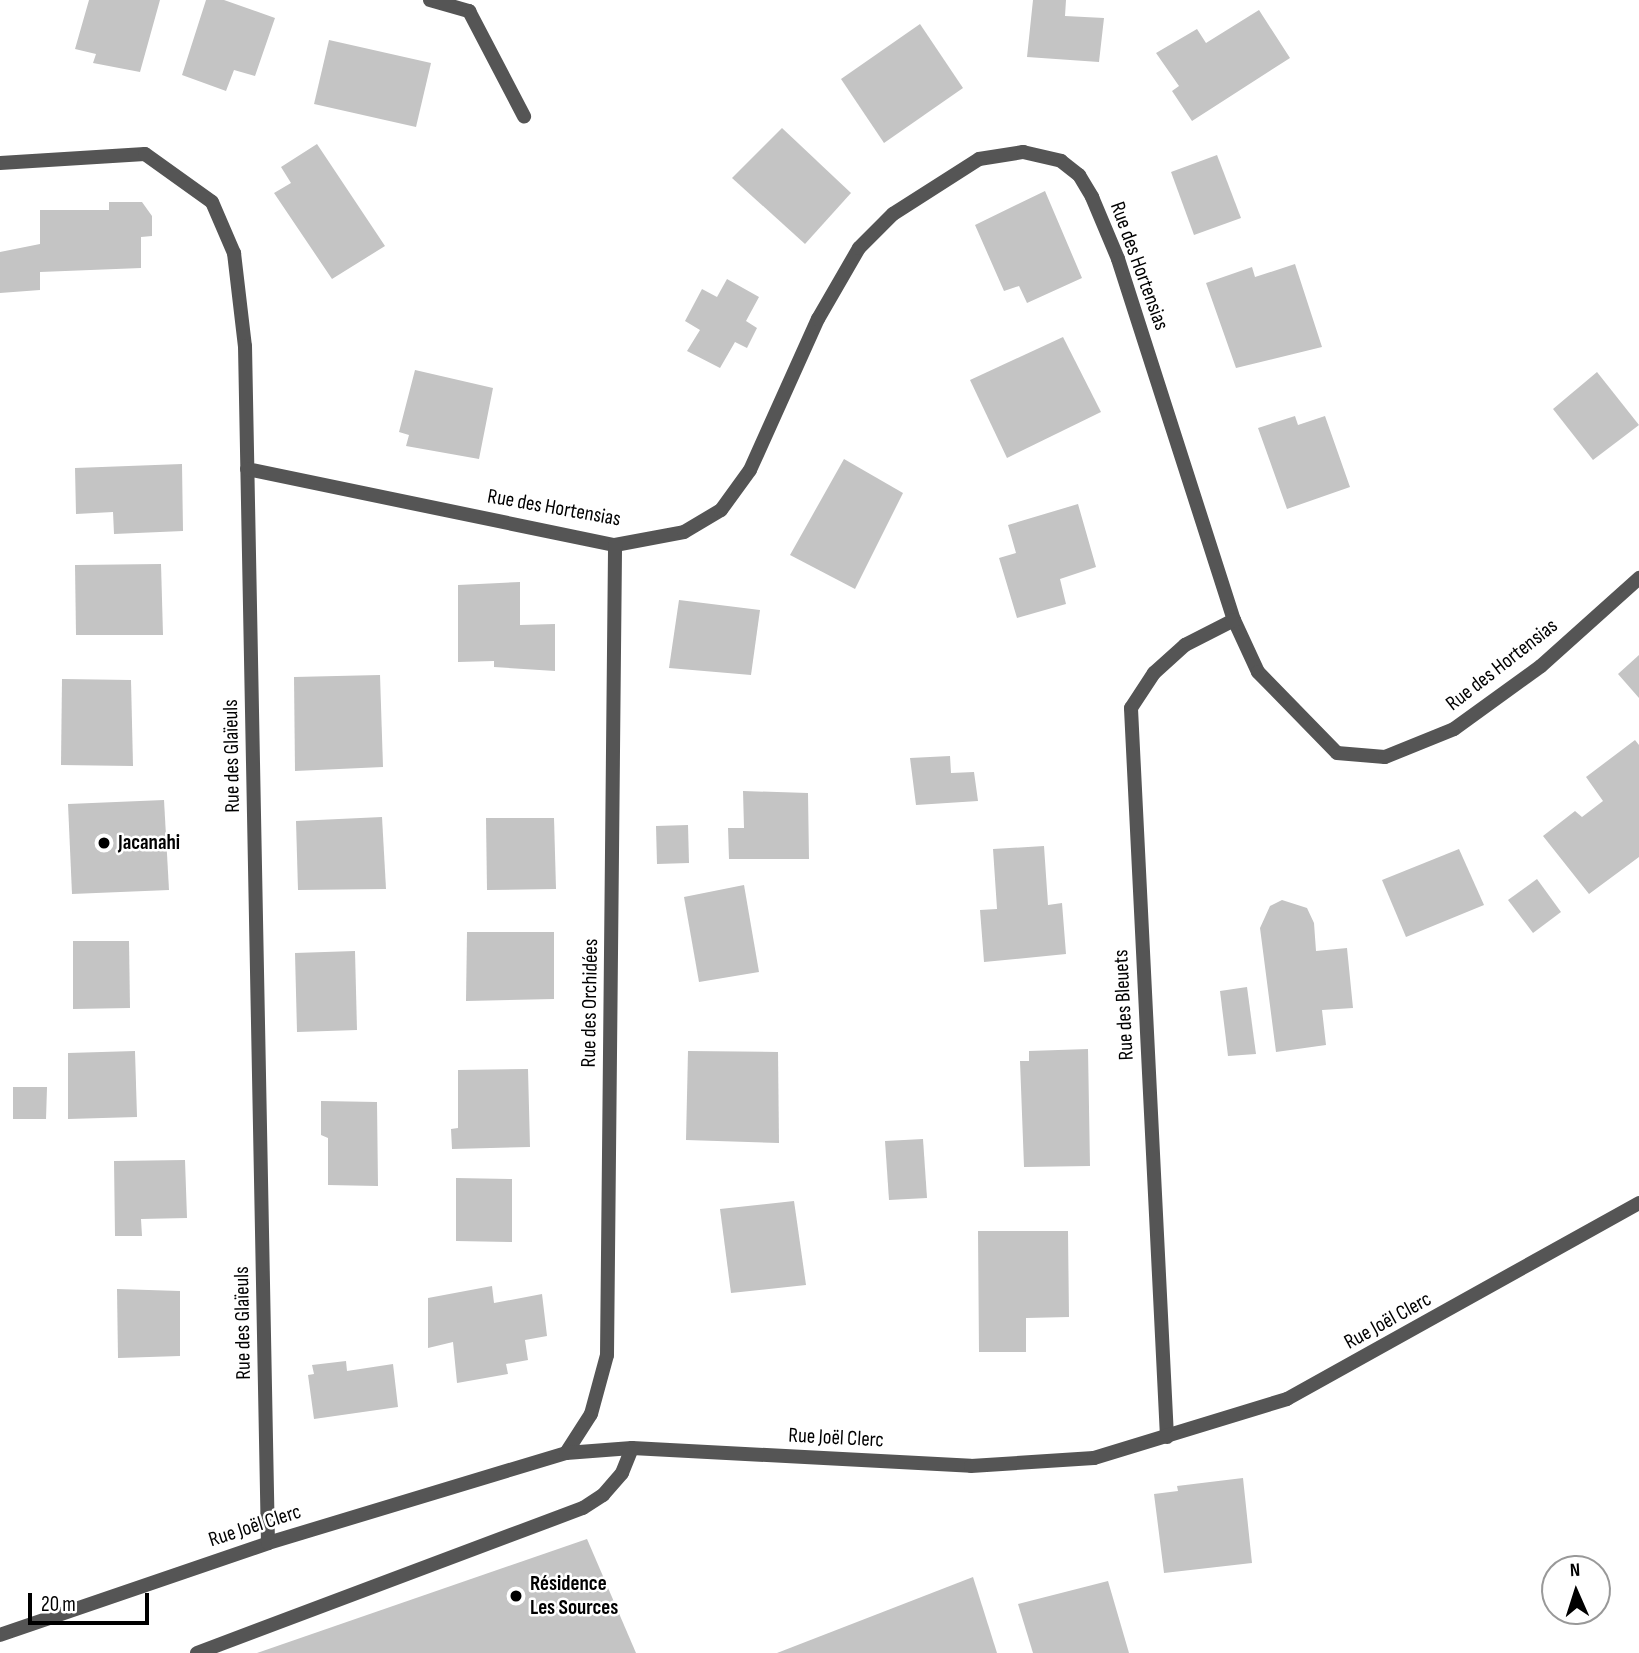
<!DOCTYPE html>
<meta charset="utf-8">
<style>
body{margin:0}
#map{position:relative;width:1639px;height:1653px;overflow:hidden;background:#fff;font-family:"Sofia Sans Condensed",sans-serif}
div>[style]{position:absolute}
.building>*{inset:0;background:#c4c4c4}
.minor>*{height:14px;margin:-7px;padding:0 7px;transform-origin:7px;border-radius:7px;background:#555}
.dots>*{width:19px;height:19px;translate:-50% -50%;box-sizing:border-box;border:4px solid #fff;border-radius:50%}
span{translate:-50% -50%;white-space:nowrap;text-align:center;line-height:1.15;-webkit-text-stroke:5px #fff;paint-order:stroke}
.street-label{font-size:21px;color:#000}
.poi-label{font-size:21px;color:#000;font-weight:700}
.left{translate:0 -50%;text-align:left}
.north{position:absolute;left:1541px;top:1555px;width:70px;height:70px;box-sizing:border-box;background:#fff;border:2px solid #999;border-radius:50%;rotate:357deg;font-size:19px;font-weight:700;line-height:28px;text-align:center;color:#000}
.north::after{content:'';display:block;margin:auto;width:24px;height:32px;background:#000;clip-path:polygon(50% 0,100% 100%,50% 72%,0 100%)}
.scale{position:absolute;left:28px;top:1593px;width:121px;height:32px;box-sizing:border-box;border:4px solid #000;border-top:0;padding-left:9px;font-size:21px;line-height:24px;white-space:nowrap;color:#000;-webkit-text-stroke:5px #fff;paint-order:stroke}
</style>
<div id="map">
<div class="building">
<i style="clip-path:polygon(89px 0,160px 0,140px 72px,93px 63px,96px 54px,75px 49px)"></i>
<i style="clip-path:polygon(206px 0,224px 0,275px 18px,255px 76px,234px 70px,226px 91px,182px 75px)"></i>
<i style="clip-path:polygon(1033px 0,1066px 0,1065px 16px,1104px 18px,1099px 62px,1027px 57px)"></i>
<i style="clip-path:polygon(1259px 10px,1290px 58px,1192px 121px,1172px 91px,1179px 86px,1156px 53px,1197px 29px,1206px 43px)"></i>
<i style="clip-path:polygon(920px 24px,963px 88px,884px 143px,841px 79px)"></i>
<i style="clip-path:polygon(329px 40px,431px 63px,416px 127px,314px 104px)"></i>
<i style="clip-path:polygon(782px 128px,851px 193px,805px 244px,732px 178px)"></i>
<i style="clip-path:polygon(317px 144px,385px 246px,332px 279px,274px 193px,291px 183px,281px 167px)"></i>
<i style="clip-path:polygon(1217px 155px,1241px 218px,1194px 235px,1171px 172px)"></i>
<i style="clip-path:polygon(1045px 191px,1082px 278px,1027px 303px,1019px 286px,1004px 291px,975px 225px)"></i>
<i style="clip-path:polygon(109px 202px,142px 202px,152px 216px,152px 236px,141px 237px,141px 268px,40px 272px,40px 290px,0 293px,0 252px,40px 244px,40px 210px,109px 210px)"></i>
<i style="clip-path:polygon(1295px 264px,1322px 347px,1236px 368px,1206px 283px,1252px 267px,1255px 277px)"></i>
<i style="clip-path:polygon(727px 279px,759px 297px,746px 321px,757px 328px,747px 348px,735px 342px,720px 368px,687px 351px,700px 330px,685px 321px,702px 289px,717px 297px)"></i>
<i style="clip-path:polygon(1063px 337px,1101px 412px,1007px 458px,970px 380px)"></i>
<i style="clip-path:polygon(415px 370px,493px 388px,479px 459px,406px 446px,409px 435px,399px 432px)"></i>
<i style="clip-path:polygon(1597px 372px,1639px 425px,1593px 460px,1553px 409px)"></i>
<i style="clip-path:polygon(1295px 416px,1298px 425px,1325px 416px,1350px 487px,1287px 509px,1258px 428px)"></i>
<i style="clip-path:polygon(844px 459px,903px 493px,855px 589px,790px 555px)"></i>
<i style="clip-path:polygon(182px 464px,183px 531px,114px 534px,113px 512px,76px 514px,75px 468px)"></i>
<i style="clip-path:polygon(1078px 504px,1096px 567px,1060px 579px,1066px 604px,1017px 618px,999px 558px,1016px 553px,1008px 525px)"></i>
<i style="clip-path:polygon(161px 564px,163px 635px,76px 635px,75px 565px)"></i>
<i style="clip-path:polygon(520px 582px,520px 625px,555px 624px,555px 671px,494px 667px,494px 661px,458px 662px,458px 585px)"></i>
<i style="clip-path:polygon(679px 600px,760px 610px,751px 675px,669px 668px)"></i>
<i style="clip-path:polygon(1639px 655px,1639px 698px,1618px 674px)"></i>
<i style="clip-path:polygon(380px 675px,383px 767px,295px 771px,294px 677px)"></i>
<i style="clip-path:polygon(62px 679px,131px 680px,133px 766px,61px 765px)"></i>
<i style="clip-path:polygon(1635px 740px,1639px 745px,1639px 857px,1589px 894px,1543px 836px,1575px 811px,1582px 817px,1603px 801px,1586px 777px)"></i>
<i style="clip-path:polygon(950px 756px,951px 773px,974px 772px,978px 801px,916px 805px,910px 758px)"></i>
<i style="clip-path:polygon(743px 791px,808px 793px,809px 859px,729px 859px,728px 828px,744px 828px)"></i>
<i style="clip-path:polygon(164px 800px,169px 890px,72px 894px,68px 804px)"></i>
<i style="clip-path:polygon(382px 817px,386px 889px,298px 890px,296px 821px)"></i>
<i style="clip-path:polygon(486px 818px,554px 818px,556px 889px,487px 890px)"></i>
<i style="clip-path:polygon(688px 825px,689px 863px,657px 864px,656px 826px)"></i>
<i style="clip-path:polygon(1044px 846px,1048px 905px,1062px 903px,1066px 954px,984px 962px,980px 910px,997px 909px,993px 849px)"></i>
<i style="clip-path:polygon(1459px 849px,1484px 905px,1406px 937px,1382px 880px)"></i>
<i style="clip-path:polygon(1537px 879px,1561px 912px,1533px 933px,1508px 900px)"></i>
<i style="clip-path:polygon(744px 885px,759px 972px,699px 982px,684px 897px)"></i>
<i style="clip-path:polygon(1282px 900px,1307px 908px,1314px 923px,1316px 951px,1347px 948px,1353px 1008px,1322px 1010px,1326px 1045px,1276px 1052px,1260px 928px,1270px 906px)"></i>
<i style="clip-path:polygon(467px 932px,554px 932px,554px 999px,466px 1001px)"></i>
<i style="clip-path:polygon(73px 941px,129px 941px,130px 1008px,73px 1009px)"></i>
<i style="clip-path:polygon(355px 951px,357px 1030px,297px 1032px,295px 953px)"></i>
<i style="clip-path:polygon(1247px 987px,1256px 1054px,1228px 1056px,1220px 991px)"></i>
<i style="clip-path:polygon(1088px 1049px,1090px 1166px,1024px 1167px,1020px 1061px,1029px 1061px,1029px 1051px)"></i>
<i style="clip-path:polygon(135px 1051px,137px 1117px,68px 1119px,68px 1053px)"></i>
<i style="clip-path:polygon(688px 1051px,778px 1052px,779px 1143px,686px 1140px)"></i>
<i style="clip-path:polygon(528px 1069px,530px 1147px,452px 1149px,451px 1129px,458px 1128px,458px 1070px)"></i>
<i style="clip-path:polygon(13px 1087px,47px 1087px,46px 1119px,13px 1119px)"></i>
<i style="clip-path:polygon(321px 1101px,377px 1102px,378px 1186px,328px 1185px,328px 1138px,321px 1135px)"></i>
<i style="clip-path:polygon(923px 1139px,927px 1198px,889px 1200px,885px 1141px)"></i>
<i style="clip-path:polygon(185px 1160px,187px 1218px,141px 1219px,142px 1236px,115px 1236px,114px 1161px)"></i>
<i style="clip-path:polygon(456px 1178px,512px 1179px,512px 1242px,456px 1241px)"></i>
<i style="clip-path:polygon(794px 1201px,806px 1285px,731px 1293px,720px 1209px)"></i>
<i style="clip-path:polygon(978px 1231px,1068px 1231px,1069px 1317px,1026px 1318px,1026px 1352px,979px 1352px)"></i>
<i style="clip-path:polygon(492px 1286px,494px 1303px,542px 1294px,547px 1336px,525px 1340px,528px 1360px,506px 1364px,508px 1374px,457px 1383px,453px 1342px,428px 1348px,428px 1298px)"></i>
<i style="clip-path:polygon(117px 1289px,180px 1291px,180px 1356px,118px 1358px)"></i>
<i style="clip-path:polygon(346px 1361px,347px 1371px,393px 1364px,398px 1407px,314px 1419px,308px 1375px,314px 1374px,312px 1365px)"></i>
<i style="clip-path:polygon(1243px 1478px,1252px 1563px,1164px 1573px,1154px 1494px,1178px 1491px,1177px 1486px)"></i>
<i style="clip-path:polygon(587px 1539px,636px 1653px,257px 1653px)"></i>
<i style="clip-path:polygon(973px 1577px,997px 1653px,777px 1653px)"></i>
<i style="clip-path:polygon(1108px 1581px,1129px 1653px,1033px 1653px,1018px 1604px)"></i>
</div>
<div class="minor">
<i style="left:430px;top:0;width:41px;rotate:15.8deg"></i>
<i style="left:469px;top:11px;width:119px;rotate:62.4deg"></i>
<i style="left:0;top:163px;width:145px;rotate:-3.6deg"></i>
<i style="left:145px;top:154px;width:82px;rotate:35.6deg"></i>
<i style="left:212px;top:202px;width:56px;rotate:66.7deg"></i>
<i style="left:234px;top:253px;width:94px;rotate:83.3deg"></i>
<i style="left:245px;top:346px;width:1197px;rotate:88.9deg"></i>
<i style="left:247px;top:469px;width:376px;rotate:11.7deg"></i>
<i style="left:615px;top:545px;width:70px;rotate:-10.7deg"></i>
<i style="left:684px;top:532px;width:43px;rotate:-30.7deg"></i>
<i style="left:721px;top:510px;width:49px;rotate:-54.1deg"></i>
<i style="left:750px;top:470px;width:166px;rotate:-65.8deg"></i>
<i style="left:818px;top:319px;width:82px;rotate:-60deg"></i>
<i style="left:859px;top:248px;width:48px;rotate:-45deg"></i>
<i style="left:893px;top:214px;width:102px;rotate:-32.6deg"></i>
<i style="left:979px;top:159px;width:45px;rotate:-9deg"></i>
<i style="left:1023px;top:152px;width:39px;rotate:13deg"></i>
<i style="left:1061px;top:161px;width:23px;rotate:38deg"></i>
<i style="left:1079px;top:175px;width:26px;rotate:59deg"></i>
<i style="left:1092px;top:197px;width:67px;rotate:67.2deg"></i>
<i style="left:1118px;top:259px;width:379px;rotate:72.2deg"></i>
<i style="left:1234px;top:620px;width:57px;rotate:65.2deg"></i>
<i style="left:1258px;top:672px;width:113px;rotate:45.7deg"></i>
<i style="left:1337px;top:753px;width:48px;rotate:4.8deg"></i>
<i style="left:1385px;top:757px;width:74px;rotate:-22.1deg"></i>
<i style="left:1454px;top:729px;width:107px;rotate:-35.9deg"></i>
<i style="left:1541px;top:666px;width:132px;rotate:-41.9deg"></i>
<i style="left:1167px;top:1437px;width:730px;rotate:-92.83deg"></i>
<i style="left:1131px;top:708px;width:42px;rotate:-56.7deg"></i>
<i style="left:1154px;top:673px;width:42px;rotate:-42.1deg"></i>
<i style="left:1185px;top:645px;width:55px;rotate:-27deg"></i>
<i style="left:566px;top:1453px;width:46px;rotate:-57.3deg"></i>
<i style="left:591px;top:1414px;width:61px;rotate:-74.8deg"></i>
<i style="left:607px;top:1355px;width:810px;rotate:-89.43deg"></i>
<i style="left:0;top:1635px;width:283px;rotate:-18.9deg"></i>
<i style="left:268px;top:1543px;width:311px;rotate:-16.8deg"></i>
<i style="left:566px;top:1453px;width:66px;rotate:-4.3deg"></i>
<i style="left:632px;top:1448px;width:339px;rotate:3deg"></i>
<i style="left:971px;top:1466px;width:123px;rotate:-3.7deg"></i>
<i style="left:1094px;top:1458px;width:202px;rotate:-17deg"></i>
<i style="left:1287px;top:1399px;width:403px;rotate:-29.1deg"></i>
<i style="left:197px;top:1653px;width:412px;rotate:-20.6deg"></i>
<i style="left:583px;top:1508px;width:24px;rotate:-33deg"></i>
<i style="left:603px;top:1495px;width:29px;rotate:-49deg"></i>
<i style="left:622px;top:1473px;width:27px;rotate:-68deg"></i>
</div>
<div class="dots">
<i style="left:104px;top:843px;background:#000"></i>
<i style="left:516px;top:1596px;background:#000"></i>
</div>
<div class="street-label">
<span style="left:1139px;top:266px;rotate:70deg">Rue des Hortensias</span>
<span style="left:554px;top:508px;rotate:10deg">Rue des Hortensias</span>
<span style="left:1502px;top:665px;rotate:-38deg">Rue des Hortensias</span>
<span style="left:232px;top:756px;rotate:-91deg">Rue des Glaïeuls</span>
<span style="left:590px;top:1003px;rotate:-89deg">Rue des Orchidées</span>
<span style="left:1124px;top:1005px;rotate:-93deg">Rue des Bleuets</span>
<span style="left:1388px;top:1321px;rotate:-29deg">Rue Joël Clerc</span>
<span style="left:243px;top:1323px;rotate:-91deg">Rue des Glaïeuls</span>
<span style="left:836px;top:1438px;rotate:3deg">Rue Joël Clerc</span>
<span style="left:255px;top:1526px;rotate:-18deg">Rue Joël Clerc</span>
</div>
<div class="poi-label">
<span class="left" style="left:118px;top:843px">Jacanahi</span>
<span class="left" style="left:530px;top:1596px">Résidence<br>Les Sources</span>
</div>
<div class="north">N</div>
<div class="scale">20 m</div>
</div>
